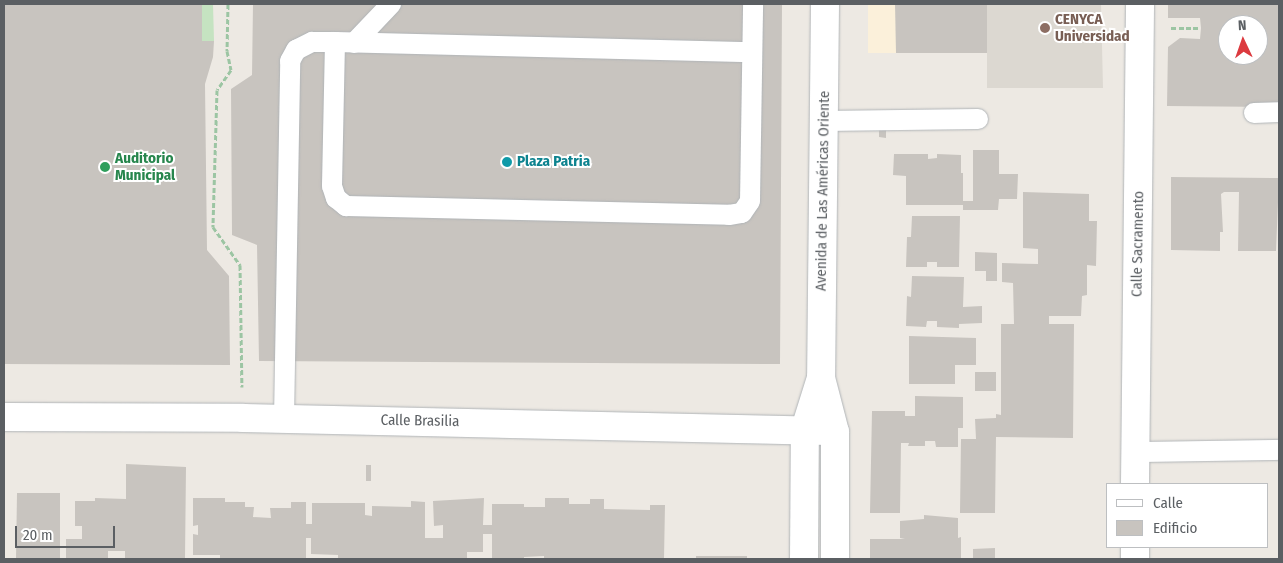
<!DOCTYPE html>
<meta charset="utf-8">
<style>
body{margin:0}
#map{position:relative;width:1283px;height:563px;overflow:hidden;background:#ede9e3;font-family:"Fira Sans Condensed",sans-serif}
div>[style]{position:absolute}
.commercial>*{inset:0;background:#fbf0da}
.education>*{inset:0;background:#dcd8d1}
.green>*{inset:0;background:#c5e3c1}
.building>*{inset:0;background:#c8c4bf}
.path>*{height:3px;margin-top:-1.5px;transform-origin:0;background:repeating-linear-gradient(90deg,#9cc5a3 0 5px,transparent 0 7.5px)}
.roads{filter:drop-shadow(0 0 1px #b0b4b7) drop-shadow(0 0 1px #b0b4b7)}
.service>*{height:20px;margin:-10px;padding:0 10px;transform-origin:10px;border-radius:10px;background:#fff}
.minor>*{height:28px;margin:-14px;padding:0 14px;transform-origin:14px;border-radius:14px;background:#fff}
.tertiary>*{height:28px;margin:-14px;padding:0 14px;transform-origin:14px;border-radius:14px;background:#fff}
.dots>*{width:14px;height:14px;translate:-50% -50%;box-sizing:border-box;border:2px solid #fff;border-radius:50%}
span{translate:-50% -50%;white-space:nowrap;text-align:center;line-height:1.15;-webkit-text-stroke:4px #fff;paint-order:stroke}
.education-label{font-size:15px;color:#785e54;font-weight:700}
.left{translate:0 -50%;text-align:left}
.leisure-label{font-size:15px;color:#27864d;font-weight:700}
.culture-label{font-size:15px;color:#0d838f;font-weight:700}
.street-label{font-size:15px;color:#5b5f63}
.frame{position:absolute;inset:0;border:5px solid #5b5f63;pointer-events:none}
.legend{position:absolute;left:1106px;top:483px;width:162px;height:65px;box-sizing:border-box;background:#fff;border:1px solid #bdbfc1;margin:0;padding:6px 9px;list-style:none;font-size:15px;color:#5b5f63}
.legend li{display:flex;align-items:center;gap:10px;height:25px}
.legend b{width:25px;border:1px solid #bdbfc1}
.north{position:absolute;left:1218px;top:15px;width:50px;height:50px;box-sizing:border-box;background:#fff;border:1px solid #bdbfc1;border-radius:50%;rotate:357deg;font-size:14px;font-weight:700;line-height:20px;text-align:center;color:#5b5f63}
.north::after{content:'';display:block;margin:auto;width:18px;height:22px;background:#dc3a3f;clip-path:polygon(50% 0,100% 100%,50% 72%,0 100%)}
.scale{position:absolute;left:15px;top:526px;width:100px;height:22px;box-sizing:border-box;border:2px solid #5b5f63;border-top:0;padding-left:6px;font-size:15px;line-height:18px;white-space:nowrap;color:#5b5f63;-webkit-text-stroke:4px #fff;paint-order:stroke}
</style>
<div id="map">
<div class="commercial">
<i style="clip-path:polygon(868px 4px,987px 4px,987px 53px,868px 53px)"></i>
</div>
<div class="education">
<i style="clip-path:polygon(987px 4px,1101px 4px,1103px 88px,987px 88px)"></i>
</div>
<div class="green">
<i style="clip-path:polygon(202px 4px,213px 4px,214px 41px,202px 41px)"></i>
</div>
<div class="building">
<i style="clip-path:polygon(4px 4px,202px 4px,202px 41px,214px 41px,213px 57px,205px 84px,207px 250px,229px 276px,230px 365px,4px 364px)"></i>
<i style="clip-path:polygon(253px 4px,782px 4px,780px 364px,259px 361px,257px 245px,232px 235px,231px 89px,252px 75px)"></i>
<i style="clip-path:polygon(895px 4px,987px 4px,987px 53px,896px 53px)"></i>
<i style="clip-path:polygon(evenodd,1168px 4px,1279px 4px,1279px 107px,1167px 106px,1168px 47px,1180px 38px,1200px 39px,1201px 28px,1200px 18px,1168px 18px,1168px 4px,1228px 25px,1258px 25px,1258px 55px,1228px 55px,1228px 25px)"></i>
<i style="clip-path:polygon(886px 129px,886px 138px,879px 137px,879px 130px)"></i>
<i style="clip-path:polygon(973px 150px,999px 150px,999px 174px,1018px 174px,1017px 199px,999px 199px,998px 210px,963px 210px,963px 205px,906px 205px,906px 176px,893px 175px,894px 154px,928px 154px,928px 159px,937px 158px,937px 154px,961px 155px,961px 173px,963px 173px,963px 201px,973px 201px)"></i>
<i style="clip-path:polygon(1171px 177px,1279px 178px,1276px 251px,1238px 251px,1239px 192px,1224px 192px,1221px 194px,1223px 232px,1220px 232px,1220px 251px,1171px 250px)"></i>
<i style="clip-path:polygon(1023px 192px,1089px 194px,1089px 221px,1097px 221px,1096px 266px,1087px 265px,1087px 295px,1082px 296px,1081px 316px,1049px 316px,1049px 324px,1074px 324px,1073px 438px,996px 437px,995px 513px,960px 513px,961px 439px,976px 439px,975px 419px,996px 418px,996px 414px,1001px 415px,1001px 324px,1014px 324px,1013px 283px,1002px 282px,1002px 263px,1038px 264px,1038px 249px,1023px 248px)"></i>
<i style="clip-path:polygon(912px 216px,960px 216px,959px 267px,937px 267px,937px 262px,927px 262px,927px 267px,906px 267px,907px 237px,911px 237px)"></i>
<i style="clip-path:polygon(975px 252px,997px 253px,997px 281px,986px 281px,986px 271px,975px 271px)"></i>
<i style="clip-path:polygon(912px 276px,964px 277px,963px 307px,982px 306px,982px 323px,959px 324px,959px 328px,937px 327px,937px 321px,927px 321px,926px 327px,906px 326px,907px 296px,911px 297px)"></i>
<i style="clip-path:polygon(909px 336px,976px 338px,976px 365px,955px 365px,955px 384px,909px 384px)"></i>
<i style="clip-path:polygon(975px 372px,996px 372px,996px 391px,975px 391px)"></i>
<i style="clip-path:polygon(915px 396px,963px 397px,963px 428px,958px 428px,958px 447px,936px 447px,935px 441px,925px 441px,925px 446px,908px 446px,909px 443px,901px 443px,900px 513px,870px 513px,872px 411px,905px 411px,905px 416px,915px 416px)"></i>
<i style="clip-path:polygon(126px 464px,186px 467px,185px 559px,125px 559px,125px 551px,108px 551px,108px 559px,66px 559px,66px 539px,82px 539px,82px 526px,75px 526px,75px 501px,95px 501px,95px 498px,126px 499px)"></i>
<i style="clip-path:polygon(366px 465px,371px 465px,371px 481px,366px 481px)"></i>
<i style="clip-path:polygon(17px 493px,60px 493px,60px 559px,16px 559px)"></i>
<i style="clip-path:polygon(193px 498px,225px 498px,225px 502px,245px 502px,245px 507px,254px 507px,253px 517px,271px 518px,270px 508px,291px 508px,291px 502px,306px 502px,306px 524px,312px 524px,312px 503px,365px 503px,365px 515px,372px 516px,372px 506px,411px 507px,411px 501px,425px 502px,425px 538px,443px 538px,443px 525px,434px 526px,433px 501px,484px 498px,483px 525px,492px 525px,492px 504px,524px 504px,524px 507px,545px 507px,545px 498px,569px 498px,569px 504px,590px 504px,590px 499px,604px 499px,604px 509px,650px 510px,650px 505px,665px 505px,664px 559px,544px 559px,544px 556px,524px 557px,524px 559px,492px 559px,492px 534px,483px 534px,483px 552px,467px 552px,467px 559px,338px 559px,338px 555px,311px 554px,311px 538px,306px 538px,306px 559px,220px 559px,220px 555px,193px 555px,193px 534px,198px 535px,198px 525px,193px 526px)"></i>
<i style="clip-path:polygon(924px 515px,958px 518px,958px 538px,961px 537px,961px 559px,870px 559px,870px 539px,905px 539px,900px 538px,900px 521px,924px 519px)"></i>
<i style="clip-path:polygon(995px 548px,995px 559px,973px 559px,973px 549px)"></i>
<i style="clip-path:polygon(696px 556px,747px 556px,747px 559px,696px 559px)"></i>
</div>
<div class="path">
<i style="left:228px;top:4px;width:47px;rotate:91.2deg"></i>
<i style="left:227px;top:51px;width:19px;rotate:78deg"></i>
<i style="left:231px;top:70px;width:24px;rotate:125deg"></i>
<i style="left:217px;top:90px;width:137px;rotate:91.7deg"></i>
<i style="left:213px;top:227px;width:47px;rotate:54.6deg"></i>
<i style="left:240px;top:265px;width:122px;rotate:89.1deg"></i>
<i style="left:1171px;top:28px;width:30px"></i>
</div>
<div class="roads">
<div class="service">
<i style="left:335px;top:42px;width:144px;rotate:91.2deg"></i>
<i style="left:332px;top:186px;width:13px;rotate:72deg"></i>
<i style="left:336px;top:198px;width:13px;rotate:39deg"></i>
<i style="left:346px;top:206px;width:383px;rotate:1.3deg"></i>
<i style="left:729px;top:215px;width:13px;rotate:-9deg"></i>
<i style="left:742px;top:213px;width:14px;rotate:-56deg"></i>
<i style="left:750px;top:201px;width:197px;rotate:-89.1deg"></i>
<i style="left:354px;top:43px;width:54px;rotate:-46.5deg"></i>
<i style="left:1254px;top:113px;width:25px;rotate:-2deg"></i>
<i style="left:824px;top:121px;width:154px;rotate:-0.7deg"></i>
<i style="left:284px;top:419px;width:358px;rotate:-89deg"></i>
<i style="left:290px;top:61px;width:13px;rotate:-61deg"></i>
<i style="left:296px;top:50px;width:18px;rotate:-27deg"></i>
<i style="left:312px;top:42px;width:23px"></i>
<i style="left:335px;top:42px;width:417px;rotate:1.4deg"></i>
<i style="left:1135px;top:452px;width:144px;rotate:-0.8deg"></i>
</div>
<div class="minor">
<i style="left:4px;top:417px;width:239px;rotate:0.2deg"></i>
<i style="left:243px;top:418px;width:586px;rotate:1.27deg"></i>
<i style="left:1135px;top:484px;width:480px;rotate:-89.4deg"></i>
<i style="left:1135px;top:547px;width:12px;rotate:90deg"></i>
</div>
<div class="tertiary">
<i style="left:825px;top:4px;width:374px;rotate:90.6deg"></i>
<i style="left:821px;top:378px;width:56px;rotate:75.5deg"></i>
<i style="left:835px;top:432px;width:127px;rotate:90deg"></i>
<i style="left:804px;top:559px;width:130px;rotate:-89.6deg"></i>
<i style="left:805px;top:429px;width:53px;rotate:-72.6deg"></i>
</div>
</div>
<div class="dots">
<i style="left:1045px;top:28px;background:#8d6e63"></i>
<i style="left:507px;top:162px;background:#0f9aa8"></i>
<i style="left:105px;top:167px;background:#2e9e5b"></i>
</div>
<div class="education-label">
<span class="left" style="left:1055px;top:28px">CENYCA<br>Universidad</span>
</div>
<div class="leisure-label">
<span class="left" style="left:115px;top:167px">Auditorio<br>Municipal</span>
</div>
<div class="culture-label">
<span class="left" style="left:517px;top:162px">Plaza Patria</span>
</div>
<div class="street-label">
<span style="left:823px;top:191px;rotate:-89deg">Avenida de Las Américas Oriente</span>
<span style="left:1138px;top:244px;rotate:-89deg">Calle Sacramento</span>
<span style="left:420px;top:421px;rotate:1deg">Calle Brasilia</span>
</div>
<div class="frame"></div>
<ul class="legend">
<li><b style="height:6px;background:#fff"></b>Calle</li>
<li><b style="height:14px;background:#c8c4bf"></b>Edificio</li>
</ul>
<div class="north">N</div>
<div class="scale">20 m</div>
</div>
